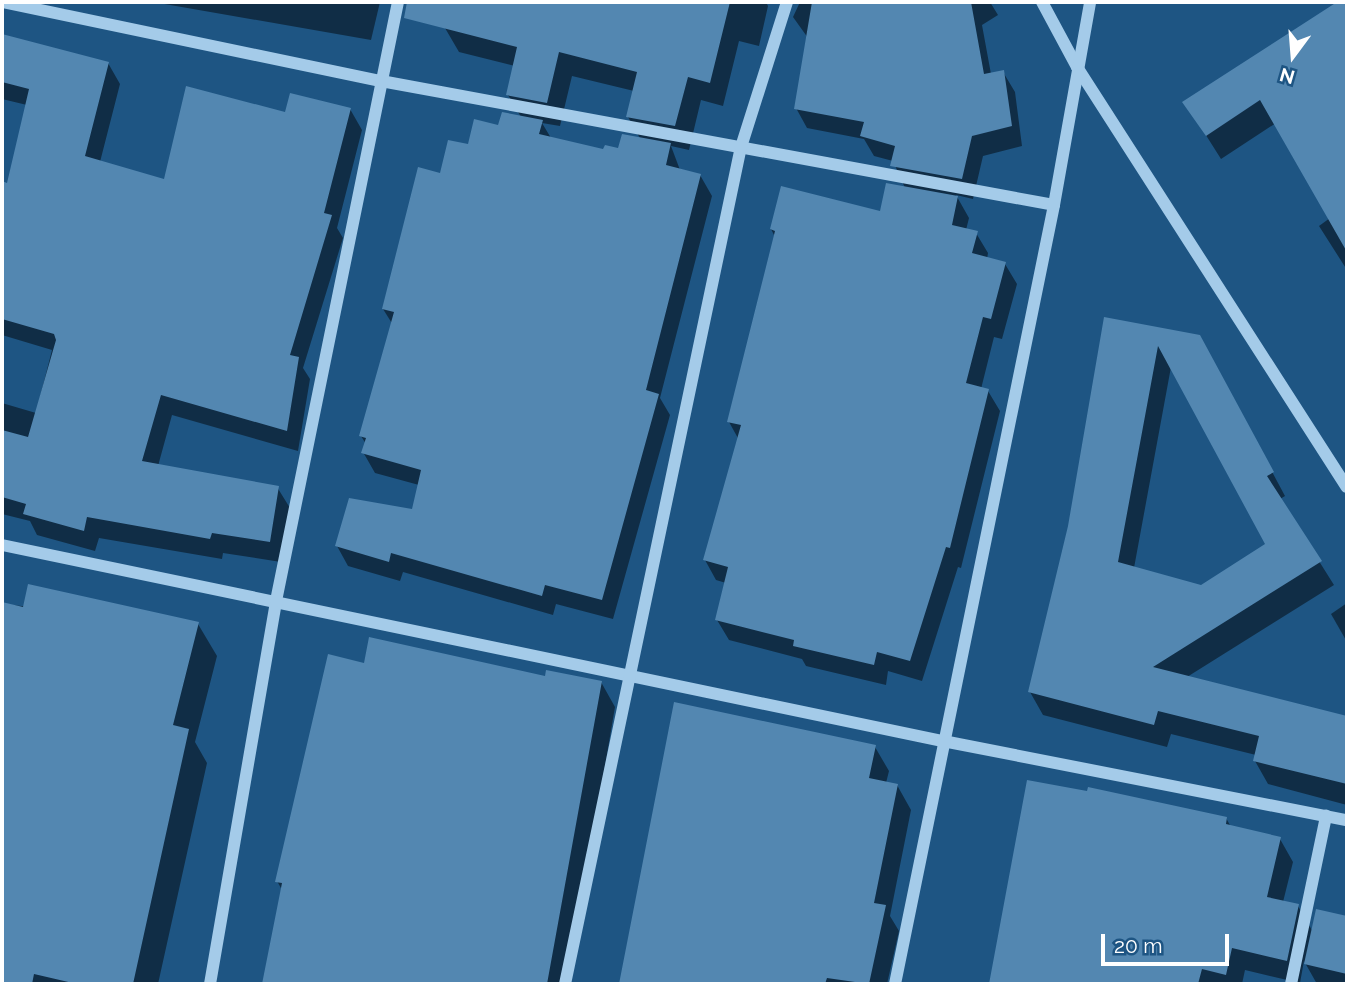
<!DOCTYPE html>
<style>
body{margin:0}
#map{position:relative;width:1349px;height:986px;overflow:hidden;background:#1e5583;font-family:Raleway,sans-serif}
div>[style]{position:absolute}
.shadow>*{inset:0;background:#0007}
.building>*{inset:0;background:#5387b1}
.minor>*{height:12px;margin:-6px;padding:0 6px;transform-origin:6px;border-radius:6px;background:#a4cbe9}
span{translate:-50% -50%;white-space:nowrap;text-align:center;line-height:1.15;-webkit-text-stroke:5px #1e5583;paint-order:stroke}
.frame{position:absolute;inset:0;border:4px solid #fff;pointer-events:none}
.north{position:absolute;left:1258px;top:21px;width:70px;height:70px;-webkit-text-stroke:5px #1e5583;paint-order:stroke;rotate:196deg;font-size:19px;font-weight:700;line-height:28px;text-align:center;color:#fff}
.north::after{content:'';display:block;margin:auto;width:24px;height:32px;background:#fff;clip-path:polygon(50% 0,100% 100%,50% 72%,0 100%)}
.scale{position:absolute;left:1101px;top:934px;width:128px;height:32px;box-sizing:border-box;border:4px solid #fff;border-top:0;padding-left:9px;font-size:21px;line-height:24px;white-space:nowrap;color:#fff;-webkit-text-stroke:5px #1e5583;paint-order:stroke}
</style>
<div id="map">
<div class="shadow">
<i style="clip-path:polygon(153px 2px,380px 2px,371px 40px)"></i>
<i style="clip-path:polygon(evenodd,452px 2px,766px 2px,768px 6px,759px 46px,739px 41px,723px 106px,701px 100px,689px 150px,671px 146px,680px 170px,700px 175px,712px 196px,660px 398px,670px 415px,613px 619px,556px 604px,553px 615px,403px 572px,400px 581px,348px 566px,337px 546px,414px 511px,419px 485px,375px 473px,363px 452px,366px 444px,361px 436px,393px 325px,383px 309px,441px 175px,469px 146px,521px 117px,508px 95px,515px 66px,459px 52px,445px 28px,452px 2px,572px 76px,634px 91px,628px 117px,641px 140px,620px 150px,605px 151px,551px 138px,542px 123px,560px 126px,572px 76px)"></i>
<i style="clip-path:polygon(800px 2px,990px 2px,998px 15px,982px 25px,991px 74px,1003px 72px,1015px 92px,1022px 146px,983px 156px,973px 199px,956px 195px,969px 218px,966px 230px,976px 233px,988px 253px,987px 259px,1005px 264px,1017px 284px,1002px 339px,994px 337px,981px 389px,988px 391px,1000px 411px,961px 568px,958px 567px,922px 681px,888px 671px,886px 685px,806px 666px,802px 659px,729px 640px,717px 620px,726px 583px,716px 580px,705px 560px,739px 440px,729px 422px,775px 237px,771px 229px,881px 213px,905px 188px,893px 161px,874px 156px,864px 139px,807px 128px,796px 108px,808px 38px,793px 17px)"></i>
<i style="clip-path:polygon(1340px 2px,1347px 2px,1347px 270px,1319px 226px,1330px 218px,1276px 123px,1221px 159px,1185px 102px)"></i>
<i style="clip-path:polygon(2px 36px,108px 63px,120px 84px,100px 162px,165px 181px,286px 114px,350px 109px,362px 130px,337px 228px,343px 238px,303px 368px,310px 379px,298px 451px,172px 415px,158px 466px,277px 487px,290px 508px,281px 562px,223px 553px,222px 559px,99px 538px,95px 551px,37px 535px,30px 521px,2px 514px,2px 403px,36px 413px,52px 350px,2px 335px,2px 183px,8px 185px,27px 105px,2px 99px)"></i>
<i style="clip-path:polygon(evenodd,1105px 319px,1212px 360px,1285px 496px,1280px 499px,1334px 585px,1187px 677px,1347px 717px,1347px 805px,1268px 784px,1255px 761px,1256px 755px,1171px 734px,1167px 747px,1043px 715px,1030px 692px,1070px 526px,1105px 319px,1171px 367px,1267px 545px,1201px 587px,1134px 568px,1171px 367px)"></i>
<i style="clip-path:polygon(1347px 603px,1347px 642px,1331px 614px)"></i>
<i style="clip-path:polygon(2px 604px,198px 624px,217px 656px,195px 742px,207px 763px,158px 984px,2px 984px)"></i>
<i style="clip-path:polygon(365px 665px,601px 682px,615px 707px,568px 984px,264px 984px,282px 890px,277px 881px)"></i>
<i style="clip-path:polygon(675px 704px,875px 747px,889px 771px,886px 783px,897px 785px,911px 810px,890px 916px,899px 931px,887px 984px,621px 984px)"></i>
<i style="clip-path:polygon(1029px 782px,1226px 818px,1231px 827px,1280px 839px,1293px 862px,1283px 902px,1298px 906px,1313px 932px,1317px 911px,1347px 918px,1347px 984px,1317px 984px,1304px 961px,1300px 983px,1245px 970px,1242px 984px,991px 984px)"></i>
</div>
<div class="building">
<i style="clip-path:polygon(407px 2px,730px 2px,710px 83px,688px 77px,675px 126px,626px 117px,637px 72px,559px 52px,547px 103px,506px 95px,517px 47px,404px 18px)"></i>
<i style="clip-path:polygon(812px 2px,971px 2px,984px 74px,1004px 70px,1012px 126px,972px 136px,962px 179px,890px 166px,895px 146px,860px 136px,864px 122px,794px 109px)"></i>
<i style="clip-path:polygon(1337px 2px,1347px 2px,1347px 252px,1260px 100px,1206px 136px,1182px 102px)"></i>
<i style="clip-path:polygon(2px 34px,109px 62px,85px 156px,164px 179px,186px 86px,285px 112px,290px 93px,351px 108px,324px 213px,332px 215px,290px 355px,299px 357px,287px 431px,161px 395px,142px 461px,279px 486px,270px 542px,212px 533px,210px 539px,87px 517px,84px 531px,23px 514px,26px 504px,2px 497px,2px 430px,28px 437px,56px 340px,54px 334px,2px 319px,2px 181px,7px 183px,29px 89px,2px 82px)"></i>
<i style="clip-path:polygon(502px 112px,543px 120px,539px 134px,603px 149px,605px 145px,618px 148px,622px 134px,671px 143px,666px 165px,701px 174px,646px 390px,659px 394px,602px 600px,545px 585px,542px 596px,391px 553px,389px 562px,335px 546px,349px 498px,412px 509px,421px 470px,361px 453px,366px 438px,359px 436px,394px 312px,382px 309px,418px 167px,440px 173px,448px 140px,468px 144px,474px 119px,498px 125px)"></i>
<i style="clip-path:polygon(886px 183px,958px 196px,952px 225px,978px 231px,972px 253px,1006px 262px,991px 319px,983px 317px,966px 383px,989px 389px,950px 548px,946px 547px,910px 661px,877px 652px,874px 665px,793px 646px,794px 640px,715px 620px,728px 567px,703px 560px,741px 425px,727px 422px,775px 231px,770px 229px,781px 186px,880px 211px)"></i>
<i style="clip-path:polygon(evenodd,1104px 317px,1200px 335px,1274px 472px,1267px 476px,1322px 561px,1153px 667px,1347px 716px,1347px 784px,1253px 761px,1259px 736px,1158px 711px,1154px 725px,1028px 692px,1068px 526px,1104px 317px,1158px 346px,1265px 544px,1201px 585px,1118px 562px,1158px 346px)"></i>
<i style="clip-path:polygon(28px 584px,199px 622px,173px 725px,189px 729px,133px 984px,77px 984px,34px 974px,32px 984px,2px 984px,2px 602px,23px 607px)"></i>
<i style="clip-path:polygon(369px 637px,545px 676px,546px 670px,602px 681px,547px 984px,262px 984px,282px 883px,275px 882px,328px 654px,364px 663px)"></i>
<i style="clip-path:polygon(674px 702px,876px 745px,869px 778px,898px 784px,874px 903px,886px 905px,869px 984px,827px 978px,825px 984px,619px 984px)"></i>
<i style="clip-path:polygon(1027px 780px,1087px 791px,1088px 787px,1227px 817px,1226px 824px,1281px 837px,1267px 897px,1299px 904px,1287px 961px,1232px 948px,1226px 975px,1202px 969px,1198px 984px,989px 984px)"></i>
<i style="clip-path:polygon(1316px 909px,1347px 916px,1347px 974px,1304px 964px)"></i>
</div>
<div class="minor">
<i style="left:2px;top:2px;width:387px;rotate:11.8deg"></i>
<i style="left:381px;top:81px;width:684px;rotate:10.44deg"></i>
<i style="left:1042px;top:2px;width:74px;rotate:61.7deg"></i>
<i style="left:1077px;top:67px;width:499px;rotate:57.3deg"></i>
<i style="left:2px;top:545px;width:961px;rotate:11.77deg"></i>
<i style="left:943px;top:741px;width:412px;rotate:11.1deg"></i>
<i style="left:210px;top:984px;width:389px;rotate:-80.2deg"></i>
<i style="left:276px;top:601px;width:611px;rotate:-78.49deg"></i>
<i style="left:565px;top:984px;width:855px;rotate:-78.13deg"></i>
<i style="left:741px;top:147px;width:152px;rotate:-72.4deg"></i>
<i style="left:895px;top:984px;width:795px;rotate:-78.46deg"></i>
<i style="left:1054px;top:205px;width:206px;rotate:-79.9deg"></i>
<i style="left:1291px;top:984px;width:172px;rotate:-78.2deg"></i>
</div>
<div class="frame"></div>
<div class="north">N</div>
<div class="scale">20 m</div>
</div>
